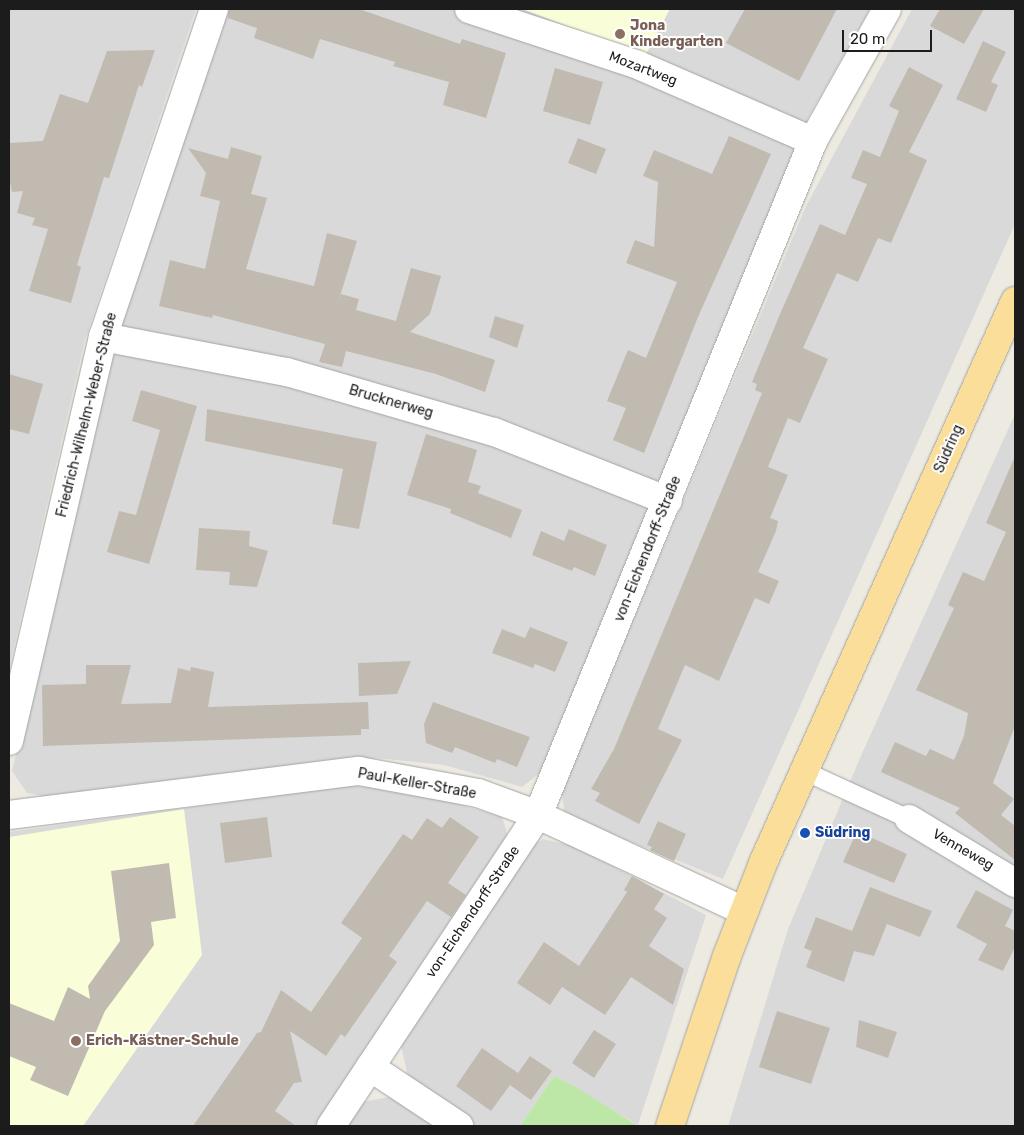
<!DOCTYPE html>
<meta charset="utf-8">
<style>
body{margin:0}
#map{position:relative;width:1024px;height:1135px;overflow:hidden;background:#edebe1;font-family:Rubik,sans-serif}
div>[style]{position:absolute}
.residential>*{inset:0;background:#dad9d9}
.education>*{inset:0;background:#f9fed9}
.grass>*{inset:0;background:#bde7a7}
.building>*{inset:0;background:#c1bab1}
.roads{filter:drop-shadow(0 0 1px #a3a3a3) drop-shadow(0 0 1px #a3a3a3)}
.service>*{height:18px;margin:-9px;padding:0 9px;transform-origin:9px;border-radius:9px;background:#fff}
.minor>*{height:28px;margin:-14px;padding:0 14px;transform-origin:14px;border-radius:14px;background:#fff}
.primary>*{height:28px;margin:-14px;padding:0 14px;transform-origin:14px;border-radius:14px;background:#fade9a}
.dots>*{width:14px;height:14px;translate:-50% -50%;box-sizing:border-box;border:2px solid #fff;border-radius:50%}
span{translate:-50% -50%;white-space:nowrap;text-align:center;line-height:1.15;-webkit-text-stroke:4px #fff;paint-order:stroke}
.education-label{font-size:14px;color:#785e54;font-weight:700}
.left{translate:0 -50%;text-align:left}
.street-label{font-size:14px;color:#1c1c1c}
.transit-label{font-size:14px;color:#164399;font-weight:700}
.frame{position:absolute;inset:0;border:10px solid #1c1c1c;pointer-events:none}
.scale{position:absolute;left:842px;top:30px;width:90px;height:22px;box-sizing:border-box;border:2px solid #1c1c1c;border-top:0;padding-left:6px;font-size:15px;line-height:18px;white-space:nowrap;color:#1c1c1c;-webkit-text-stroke:4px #fff;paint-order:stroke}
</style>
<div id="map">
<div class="residential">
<i style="clip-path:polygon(9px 9px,196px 9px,85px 340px,9px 669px)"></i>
<i style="clip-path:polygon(227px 9px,870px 9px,809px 116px,540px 773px,522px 787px,444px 765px,377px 758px,48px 797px,27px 793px,12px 771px,110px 355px)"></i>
<i style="clip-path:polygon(912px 9px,1015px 9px,1015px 224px,723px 879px,582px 822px,564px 811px,562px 791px,805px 208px)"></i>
<i style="clip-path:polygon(1015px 414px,1015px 1126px,728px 1126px,788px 929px,860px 758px)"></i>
<i style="clip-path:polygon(352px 785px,434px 797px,502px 817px,509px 839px,315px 1126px,9px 1126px,9px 832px)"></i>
<i style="clip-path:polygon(543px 839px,574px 846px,706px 915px,638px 1125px,554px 1076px,520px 1126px,337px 1126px,351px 1104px,400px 1095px,409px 1081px,399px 1037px,529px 848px)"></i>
</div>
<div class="education">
<i style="clip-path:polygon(523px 9px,670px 9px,645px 56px)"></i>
<i style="clip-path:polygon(184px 809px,202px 955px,83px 1126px,9px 1126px,9px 837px)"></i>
</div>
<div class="grass">
<i style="clip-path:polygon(554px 1076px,579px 1089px,638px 1126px,520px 1126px)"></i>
</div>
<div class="building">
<i style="clip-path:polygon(229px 9px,359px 9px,460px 44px,462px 39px,506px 53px,486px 118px,443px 105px,449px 82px,393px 66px,395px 62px,320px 39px,313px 59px,254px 38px,257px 28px,228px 18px)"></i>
<i style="clip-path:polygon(745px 9px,837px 9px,799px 81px,726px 43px)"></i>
<i style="clip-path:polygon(940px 9px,984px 9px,964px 44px,930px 26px)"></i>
<i style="clip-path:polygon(983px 41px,1006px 52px,991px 82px,998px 85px,986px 112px,956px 99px)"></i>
<i style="clip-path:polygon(155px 50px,142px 87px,139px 85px,109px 178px,104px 177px,77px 265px,81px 267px,71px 303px,29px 291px,48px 229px,32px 225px,35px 218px,17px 213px,23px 191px,12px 192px,9px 178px,9px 143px,43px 141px,60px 94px,88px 103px,107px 51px)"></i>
<i style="clip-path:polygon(909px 67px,943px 85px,909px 152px,927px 160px,891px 243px,878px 238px,858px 282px,837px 273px,803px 348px,828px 359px,800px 423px,788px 418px,768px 467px,788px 475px,770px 518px,778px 521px,776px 531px,758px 572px,779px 581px,769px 604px,755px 598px,719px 681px,685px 665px,658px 729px,682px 740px,639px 824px,595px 801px,600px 793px,591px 789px,614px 749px,762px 393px,755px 390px,757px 384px,752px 382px,780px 314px,820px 224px,845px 235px,867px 184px,851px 178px,863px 150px,880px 157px,899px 111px,889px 106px)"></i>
<i style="clip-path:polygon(555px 68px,603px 82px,590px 125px,543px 111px)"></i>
<i style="clip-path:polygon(729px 136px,771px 154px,698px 317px,644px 453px,613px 440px,626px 408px,607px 401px,628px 350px,646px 358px,677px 282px,626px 263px,635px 240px,654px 247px,658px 182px,643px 176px,654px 150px,712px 174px)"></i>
<i style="clip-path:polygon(578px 138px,606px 149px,596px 174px,568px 163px)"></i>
<i style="clip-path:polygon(231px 147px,262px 156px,251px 194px,267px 198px,246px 269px,314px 286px,327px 233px,357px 241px,337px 306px,341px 294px,359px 299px,356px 310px,396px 321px,411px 268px,441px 276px,430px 314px,410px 332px,495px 360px,485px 392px,436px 374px,346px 351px,342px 367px,319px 362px,325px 344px,213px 315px,212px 318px,159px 306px,170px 260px,205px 269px,220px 201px,200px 196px,206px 173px,188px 148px,228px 159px)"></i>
<i style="clip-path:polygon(495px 316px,524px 325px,517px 348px,489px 337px)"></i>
<i style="clip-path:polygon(9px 374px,43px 384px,29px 434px,9px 429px)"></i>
<i style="clip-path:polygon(141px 390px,197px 406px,149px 564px,107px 552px,119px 511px,136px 515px,160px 430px,132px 421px)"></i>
<i style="clip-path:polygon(207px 409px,377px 442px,359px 529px,332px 524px,343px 469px,205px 441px)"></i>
<i style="clip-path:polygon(426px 434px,477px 450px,468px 482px,481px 486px,478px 493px,522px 510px,511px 538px,450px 513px,451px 509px,407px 495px)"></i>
<i style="clip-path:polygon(1015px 456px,1015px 726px,993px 783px,1014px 799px,1001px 815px,1015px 826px,1015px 860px,955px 813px,960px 808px,881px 772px,895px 742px,926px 756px,930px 749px,954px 760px,964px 736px,968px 713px,916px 690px,954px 608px,948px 605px,963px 572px,984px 581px,1006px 532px,986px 523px)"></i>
<i style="clip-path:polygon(199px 528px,250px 531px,249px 546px,268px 551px,257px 587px,229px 585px,230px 572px,196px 570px)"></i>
<i style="clip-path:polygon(569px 529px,607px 545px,595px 576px,574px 567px,572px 571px,532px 555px,541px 531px,564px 541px)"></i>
<i style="clip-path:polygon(530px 627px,568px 642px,555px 672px,535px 664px,533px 668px,492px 653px,502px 629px,525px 638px)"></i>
<i style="clip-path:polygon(411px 661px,397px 694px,359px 696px,358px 663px)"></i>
<i style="clip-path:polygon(86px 665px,131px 665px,121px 704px,171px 703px,178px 668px,190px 671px,191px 667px,214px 672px,208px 707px,368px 702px,369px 729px,361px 729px,361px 735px,43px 746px,42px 685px,86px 684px)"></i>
<i style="clip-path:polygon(433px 702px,530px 737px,517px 767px,497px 759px,495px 763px,455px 747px,452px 753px,426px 743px,424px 724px)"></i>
<i style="clip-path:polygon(267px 817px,272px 857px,225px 863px,220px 823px)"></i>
<i style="clip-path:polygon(450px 817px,479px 837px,448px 883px,466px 895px,451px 917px,427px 901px,389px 956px,397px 962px,345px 1037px,341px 1034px,326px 1056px,290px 1031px,302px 1082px,294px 1083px,275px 1111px,296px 1126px,193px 1126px,257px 1033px,261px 1032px,281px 990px,311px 1012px,362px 938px,341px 923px,403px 834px,412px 840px,427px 818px,442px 828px)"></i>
<i style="clip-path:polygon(658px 821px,686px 834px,674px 861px,650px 850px,652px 847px,647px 845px)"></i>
<i style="clip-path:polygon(857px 831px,907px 854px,894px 883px,843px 862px)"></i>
<i style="clip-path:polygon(169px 863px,176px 918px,151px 922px,154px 945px,105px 1011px,68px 1096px,30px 1080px,36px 1067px,9px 1056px,9px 1003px,54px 1021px,68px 987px,90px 999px,88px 986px,120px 941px,111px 871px)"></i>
<i style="clip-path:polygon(632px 876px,664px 894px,654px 909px,667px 918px,649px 946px,684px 969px,673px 1005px,631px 977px,605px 1015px,562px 987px,550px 1005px,517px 983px,544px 942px,579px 966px,627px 892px,624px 890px)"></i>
<i style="clip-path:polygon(870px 887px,932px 911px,920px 937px,887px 924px,874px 956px,854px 951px,844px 982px,806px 967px,812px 951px,804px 948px,816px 917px,852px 931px)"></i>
<i style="clip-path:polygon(976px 890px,1013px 910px,1005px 926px,1015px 931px,1015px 947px,1003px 971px,978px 960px,987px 944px,956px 927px)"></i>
<i style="clip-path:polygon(777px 1011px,830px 1028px,811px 1084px,759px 1067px)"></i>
<i style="clip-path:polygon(859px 1020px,897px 1032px,888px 1058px,856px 1047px)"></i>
<i style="clip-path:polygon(594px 1030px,616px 1044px,594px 1078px,572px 1063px)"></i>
<i style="clip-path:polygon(482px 1048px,518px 1073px,530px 1056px,552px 1071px,531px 1100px,510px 1085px,491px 1111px,456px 1086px)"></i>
</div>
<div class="roads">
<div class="service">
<i style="left:804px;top:771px;width:115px;rotate:24.6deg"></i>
</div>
<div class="minor">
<i style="left:469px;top:9px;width:178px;rotate:18.3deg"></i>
<i style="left:638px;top:65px;width:191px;rotate:23.5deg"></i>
<i style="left:103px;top:337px;width:187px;rotate:10.8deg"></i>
<i style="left:287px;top:372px;width:216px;rotate:16.2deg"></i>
<i style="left:494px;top:432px;width:187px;rotate:21.6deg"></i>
<i style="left:9px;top:741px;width:415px;rotate:-76.9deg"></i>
<i style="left:103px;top:337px;width:346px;rotate:-71.3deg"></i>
<i style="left:9px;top:815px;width:353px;rotate:-7.2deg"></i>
<i style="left:359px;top:771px;width:121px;rotate:10.5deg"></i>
<i style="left:478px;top:793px;width:64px;rotate:20.1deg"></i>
<i style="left:538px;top:815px;width:227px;rotate:25deg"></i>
<i style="left:909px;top:819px;width:124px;rotate:31.1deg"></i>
<i style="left:370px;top:1067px;width:107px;rotate:33.5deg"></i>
<i style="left:331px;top:1126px;width:374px;rotate:-56.4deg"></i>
<i style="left:538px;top:815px;width:728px;rotate:-67.8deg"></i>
<i style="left:813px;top:141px;width:151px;rotate:-60.7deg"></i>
</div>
<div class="primary">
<i style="left:670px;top:1126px;width:179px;rotate:-71.5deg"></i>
<i style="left:727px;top:956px;width:100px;rotate:-68.8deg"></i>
<i style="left:763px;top:863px;width:616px;rotate:-65.85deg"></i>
</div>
</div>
<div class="dots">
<i style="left:620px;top:34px;background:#8d6e63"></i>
<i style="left:805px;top:833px;background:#1a4fb4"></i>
<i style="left:76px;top:1041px;background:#8d6e63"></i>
</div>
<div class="education-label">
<span class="left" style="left:630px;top:34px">Jona<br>Kindergarten</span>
<span class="left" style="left:86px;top:1041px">Erich-Kästner-Schule</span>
</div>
<div class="street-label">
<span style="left:643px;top:69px;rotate:21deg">Mozartweg</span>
<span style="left:391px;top:402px;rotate:16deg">Brucknerweg</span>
<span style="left:87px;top:415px;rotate:-76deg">Friedrich-Wilhelm-Weber-Straße</span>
<span style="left:949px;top:449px;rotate:-66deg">Südring</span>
<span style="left:648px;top:549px;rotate:-68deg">von-Eichendorff-Straße</span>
<span style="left:417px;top:784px;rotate:10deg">Paul-Keller-Straße</span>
<span style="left:963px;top:850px;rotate:30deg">Venneweg</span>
<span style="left:473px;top:912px;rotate:-56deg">von-Eichendorff-Straße</span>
</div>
<div class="transit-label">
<span class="left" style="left:815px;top:833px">Südring</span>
</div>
<div class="frame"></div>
<div class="scale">20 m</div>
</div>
